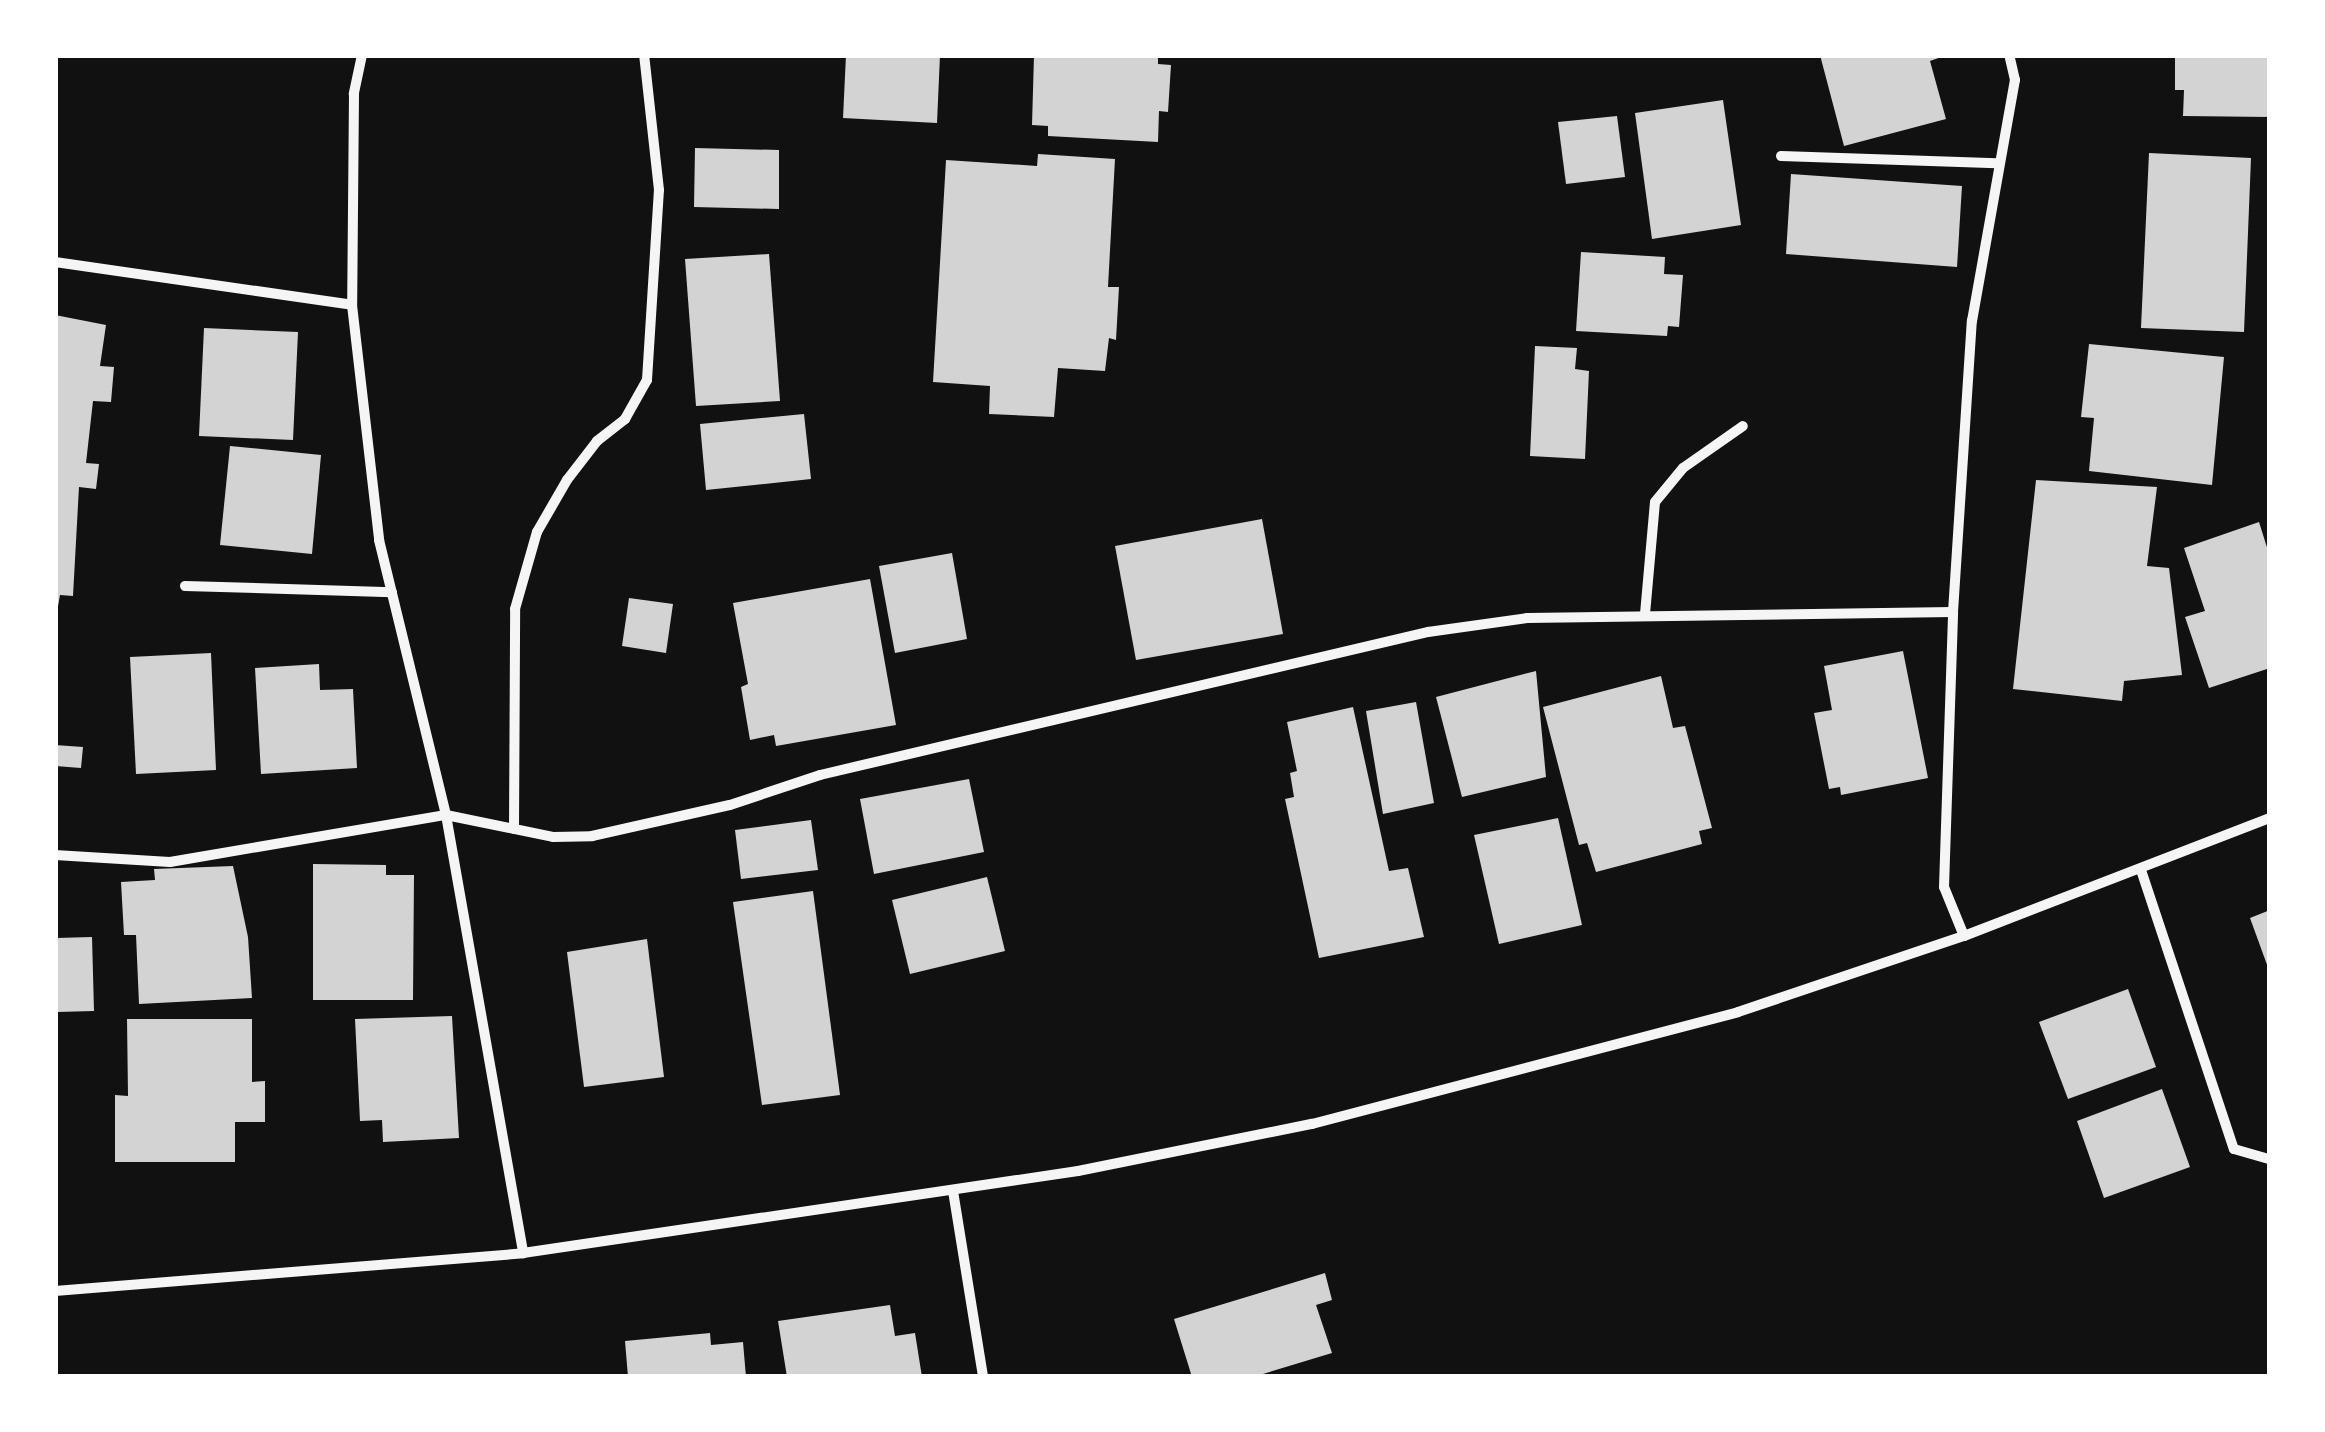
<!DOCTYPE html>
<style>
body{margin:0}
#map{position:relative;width:2325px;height:1432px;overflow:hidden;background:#111;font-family:"Roboto Condensed",sans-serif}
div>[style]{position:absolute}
.building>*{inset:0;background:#d3d3d3}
.minor>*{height:10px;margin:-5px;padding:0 5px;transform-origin:5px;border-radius:5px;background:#f5f5f5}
span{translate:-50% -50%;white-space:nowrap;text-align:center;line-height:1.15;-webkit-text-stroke:8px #fff;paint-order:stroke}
.frame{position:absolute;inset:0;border:58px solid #fff;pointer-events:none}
</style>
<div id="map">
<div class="building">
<i style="clip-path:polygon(846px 55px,940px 55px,937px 123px,843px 118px)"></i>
<i style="clip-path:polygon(1034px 55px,1158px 55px,1158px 64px,1171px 65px,1168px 112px,1159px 111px,1158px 142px,1048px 136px,1048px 126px,1032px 125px)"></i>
<i style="clip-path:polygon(1820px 55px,1947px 55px,1930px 61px,1946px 119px,1844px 146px)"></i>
<i style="clip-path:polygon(2175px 55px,2270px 55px,2270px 117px,2183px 116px,2184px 90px,2175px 90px)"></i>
<i style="clip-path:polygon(1723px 100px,1741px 225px,1652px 239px,1635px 113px)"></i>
<i style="clip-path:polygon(1617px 116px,1625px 177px,1566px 184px,1558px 122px)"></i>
<i style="clip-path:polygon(695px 148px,779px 150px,779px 209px,694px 207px)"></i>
<i style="clip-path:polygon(2149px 153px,2251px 158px,2244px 332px,2141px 328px)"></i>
<i style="clip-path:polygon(1038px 154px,1115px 159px,1108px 287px,1119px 287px,1116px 340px,1109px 338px,1105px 371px,1058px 368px,1054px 417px,989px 414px,990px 386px,933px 382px,946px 160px,1037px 166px)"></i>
<i style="clip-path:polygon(1791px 174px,1962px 186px,1957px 267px,1786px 254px)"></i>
<i style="clip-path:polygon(1581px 252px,1665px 257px,1664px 274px,1683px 275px,1679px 327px,1668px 326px,1667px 336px,1576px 331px)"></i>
<i style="clip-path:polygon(769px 254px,780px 401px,696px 406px,685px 259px)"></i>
<i style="clip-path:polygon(55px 315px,106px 325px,100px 366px,114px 367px,111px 402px,93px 401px,86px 463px,99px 464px,96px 489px,79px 487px,73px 596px,60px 595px,57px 612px)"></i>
<i style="clip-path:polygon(204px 328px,298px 332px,293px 440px,199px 436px)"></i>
<i style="clip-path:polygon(2089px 344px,2224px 357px,2212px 485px,2089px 471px,2094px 418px,2081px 417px)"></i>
<i style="clip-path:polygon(1535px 346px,1577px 348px,1575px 369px,1589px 371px,1585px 459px,1530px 456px)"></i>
<i style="clip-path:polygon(804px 414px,811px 479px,706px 490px,700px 424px)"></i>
<i style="clip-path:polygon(230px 446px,321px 455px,312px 554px,220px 545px)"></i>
<i style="clip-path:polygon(2036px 480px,2157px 487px,2147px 566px,2169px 568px,2182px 675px,2124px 681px,2122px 701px,2013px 689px)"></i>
<i style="clip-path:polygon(1262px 519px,1283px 634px,1136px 660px,1115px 546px)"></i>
<i style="clip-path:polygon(2259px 522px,2270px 557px,2270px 668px,2209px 688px,2185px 617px,2205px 611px,2184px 548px)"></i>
<i style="clip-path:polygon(952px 553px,967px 639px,895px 653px,879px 566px)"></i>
<i style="clip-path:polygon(870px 579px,896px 725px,776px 746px,774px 735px,750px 740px,741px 687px,748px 684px,733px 603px)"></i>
<i style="clip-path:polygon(629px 598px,673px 604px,666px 653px,622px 646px)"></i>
<i style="clip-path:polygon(1903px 651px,1928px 778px,1841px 795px,1840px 787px,1829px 789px,1814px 713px,1832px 710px,1824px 666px)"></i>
<i style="clip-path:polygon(211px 653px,216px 770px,136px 774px,130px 657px)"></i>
<i style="clip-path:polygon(319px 664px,320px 690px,353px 689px,357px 768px,261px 774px,255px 668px)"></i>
<i style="clip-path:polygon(1536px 671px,1546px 777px,1462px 797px,1436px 697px)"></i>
<i style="clip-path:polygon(1661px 676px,1673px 728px,1685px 726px,1712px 828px,1699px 831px,1702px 844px,1596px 872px,1587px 843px,1579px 845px,1543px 707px)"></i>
<i style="clip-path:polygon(1416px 702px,1434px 803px,1383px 814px,1366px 711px)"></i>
<i style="clip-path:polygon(1353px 707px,1389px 871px,1408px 868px,1424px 937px,1319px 958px,1285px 799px,1294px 797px,1290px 773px,1297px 771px,1287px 722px)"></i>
<i style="clip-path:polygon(55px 745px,83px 747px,81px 768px,55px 766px)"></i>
<i style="clip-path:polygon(969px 779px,984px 852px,874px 874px,860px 799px)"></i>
<i style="clip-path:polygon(1558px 818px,1582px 925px,1499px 944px,1474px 835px)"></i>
<i style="clip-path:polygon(811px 820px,818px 870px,741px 879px,735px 830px)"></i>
<i style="clip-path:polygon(313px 864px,386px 865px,386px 875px,414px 875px,413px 1000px,313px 1000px)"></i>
<i style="clip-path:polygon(233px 866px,248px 937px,252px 998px,139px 1004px,136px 935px,124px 935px,121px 882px,155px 880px,154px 869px)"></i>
<i style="clip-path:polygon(987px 877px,1005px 951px,910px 974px,892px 900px)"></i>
<i style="clip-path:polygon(813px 891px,840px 1095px,762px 1105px,733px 902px)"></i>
<i style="clip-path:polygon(2270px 910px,2270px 973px,2250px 918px)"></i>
<i style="clip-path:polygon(92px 937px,94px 1011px,57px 1012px,56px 938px)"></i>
<i style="clip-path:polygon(647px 939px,664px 1077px,584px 1087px,567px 952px)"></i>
<i style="clip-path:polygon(2128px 989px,2156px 1067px,2068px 1099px,2039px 1022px)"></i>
<i style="clip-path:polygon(452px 1016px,459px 1138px,383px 1142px,382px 1120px,360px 1121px,355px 1019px)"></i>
<i style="clip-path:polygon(127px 1019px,252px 1019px,252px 1082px,265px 1081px,265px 1122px,235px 1122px,235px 1162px,115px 1162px,115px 1095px,128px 1096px)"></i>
<i style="clip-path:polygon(2162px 1089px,2190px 1167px,2104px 1198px,2077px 1121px)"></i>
<i style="clip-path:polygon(1325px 1273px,1332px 1300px,1316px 1305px,1332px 1353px,1253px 1377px,1192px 1377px,1174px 1319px)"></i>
<i style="clip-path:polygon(890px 1305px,895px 1336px,915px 1333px,922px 1377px,787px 1377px,778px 1321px)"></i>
<i style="clip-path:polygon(710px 1333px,711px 1345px,743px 1342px,746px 1377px,628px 1377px,625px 1341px)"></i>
</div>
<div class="minor">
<i style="left:362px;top:55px;width:40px;rotate:102deg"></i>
<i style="left:354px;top:94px;width:211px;rotate:90.5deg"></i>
<i style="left:352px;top:305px;width:237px;rotate:83.4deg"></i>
<i style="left:379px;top:540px;width:283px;rotate:76.3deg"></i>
<i style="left:446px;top:815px;width:445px;rotate:80deg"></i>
<i style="left:1781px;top:156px;width:216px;rotate:1.9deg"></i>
<i style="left:55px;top:262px;width:300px;rotate:8.2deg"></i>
<i style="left:185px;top:586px;width:207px;rotate:1.7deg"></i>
<i style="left:1645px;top:614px;width:112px;rotate:-84.9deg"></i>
<i style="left:1655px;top:502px;width:44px;rotate:-50.5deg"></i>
<i style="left:1683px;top:468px;width:73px;rotate:-35deg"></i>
<i style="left:514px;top:829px;width:220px;rotate:-89.7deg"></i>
<i style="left:515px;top:609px;width:80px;rotate:-74.1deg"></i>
<i style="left:537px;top:532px;width:60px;rotate:-60deg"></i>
<i style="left:567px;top:480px;width:49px;rotate:-52.4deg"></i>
<i style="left:597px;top:441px;width:36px;rotate:-38deg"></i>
<i style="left:625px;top:419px;width:45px;rotate:-60.6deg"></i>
<i style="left:647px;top:380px;width:190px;rotate:-86.4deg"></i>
<i style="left:659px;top:190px;width:136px;rotate:-96.3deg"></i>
<i style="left:55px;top:855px;width:115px;rotate:3.5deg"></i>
<i style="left:170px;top:862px;width:280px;rotate:-9.7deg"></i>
<i style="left:446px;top:815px;width:109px;rotate:11.6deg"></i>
<i style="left:553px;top:837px;width:39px;rotate:-1deg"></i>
<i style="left:592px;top:836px;width:141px;rotate:-12.7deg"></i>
<i style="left:730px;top:805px;width:95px;rotate:-18.4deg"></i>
<i style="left:820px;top:775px;width:625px;rotate:-13.24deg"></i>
<i style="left:1428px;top:632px;width:100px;rotate:-8deg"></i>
<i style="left:1527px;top:618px;width:426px;rotate:-0.8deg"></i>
<i style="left:2141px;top:870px;width:294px;rotate:71.6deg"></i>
<i style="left:2234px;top:1149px;width:37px;rotate:16deg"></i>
<i style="left:1964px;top:936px;width:53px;rotate:-112.2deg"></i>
<i style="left:1944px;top:887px;width:275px;rotate:-88.1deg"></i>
<i style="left:1953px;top:612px;width:292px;rotate:-86.3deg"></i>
<i style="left:1972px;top:321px;width:245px;rotate:-79.9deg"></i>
<i style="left:2015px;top:80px;width:26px;rotate:-103deg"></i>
<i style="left:953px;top:1191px;width:188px;rotate:80.8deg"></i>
<i style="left:55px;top:1291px;width:470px;rotate:-4.6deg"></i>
<i style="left:523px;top:1253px;width:561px;rotate:-8.4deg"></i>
<i style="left:1078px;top:1171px;width:239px;rotate:-11.4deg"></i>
<i style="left:1312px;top:1124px;width:440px;rotate:-14.7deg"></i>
<i style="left:1738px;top:1012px;width:238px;rotate:-18.6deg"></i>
<i style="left:1964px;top:936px;width:328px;rotate:-21.1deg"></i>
</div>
<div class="frame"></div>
</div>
